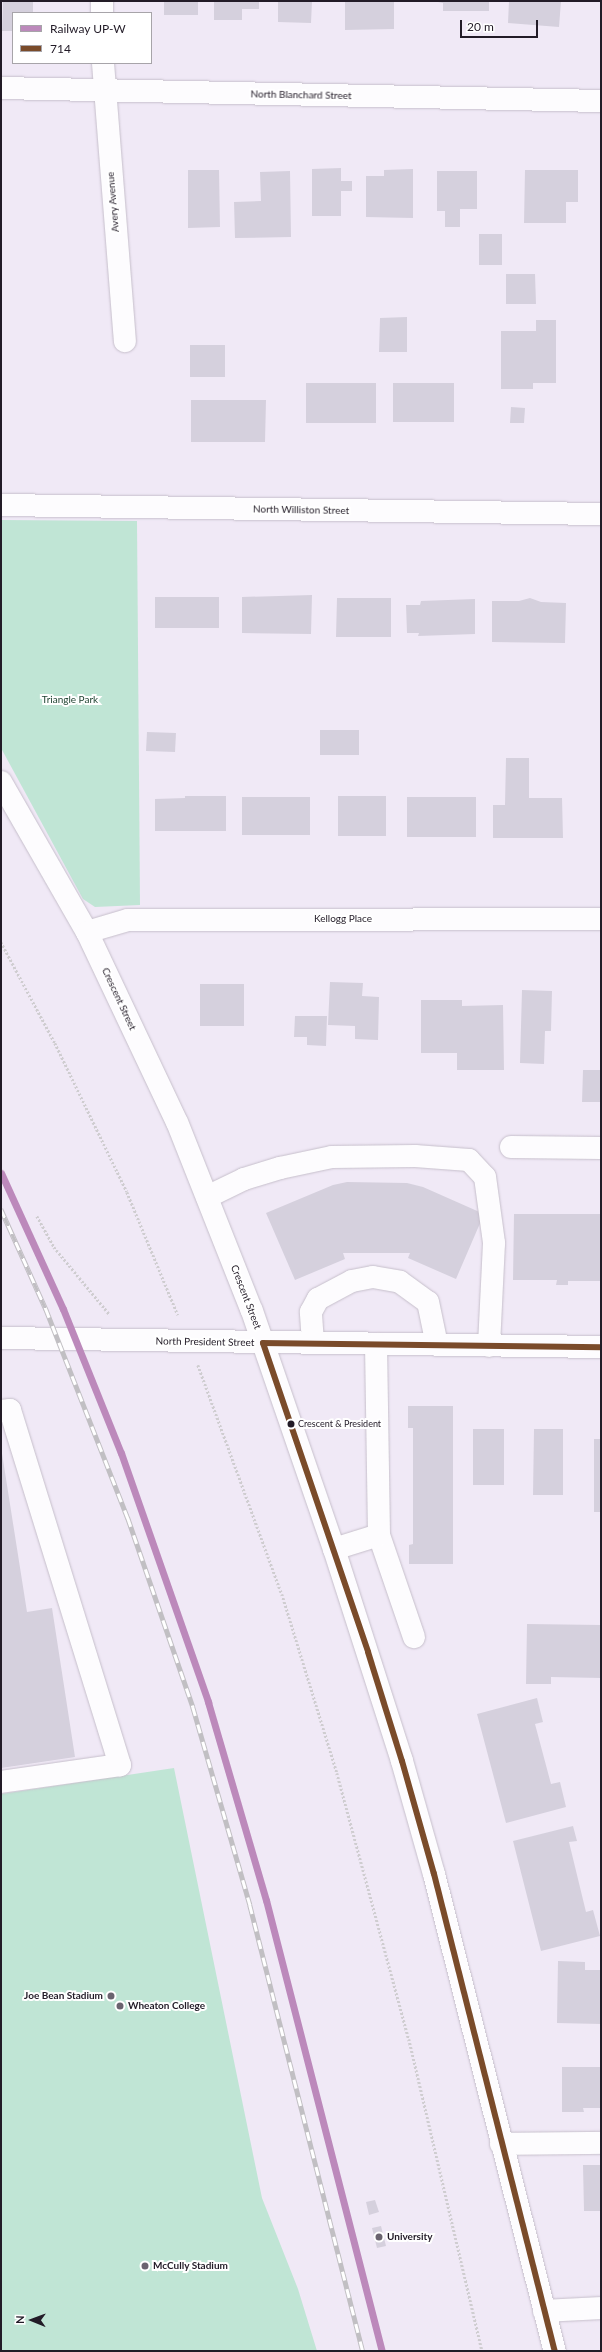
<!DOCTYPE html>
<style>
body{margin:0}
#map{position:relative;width:602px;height:2352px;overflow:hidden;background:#f0e9f6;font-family:Lato,sans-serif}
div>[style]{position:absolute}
.green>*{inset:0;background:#c0e5d5}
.building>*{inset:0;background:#d5d0dd}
.path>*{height:2.5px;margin-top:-1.25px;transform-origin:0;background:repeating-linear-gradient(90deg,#cfcdd0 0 2px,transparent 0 4px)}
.roads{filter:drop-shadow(0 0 1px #c6bfcb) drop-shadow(0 0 1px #c6bfcb)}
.minor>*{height:22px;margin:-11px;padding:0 11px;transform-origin:11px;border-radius:11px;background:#fdfcfe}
.rail>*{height:4.5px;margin-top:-2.25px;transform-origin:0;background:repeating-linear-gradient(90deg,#fff 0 9px,#c1bfc3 0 18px);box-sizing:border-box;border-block:1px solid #c1bfc3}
.bus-1>*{height:6px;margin:-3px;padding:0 3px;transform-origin:3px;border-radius:3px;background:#7a4b2a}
.rail-1>*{height:7px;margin:-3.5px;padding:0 3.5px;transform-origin:3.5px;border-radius:3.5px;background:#bc89bb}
.dots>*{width:11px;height:11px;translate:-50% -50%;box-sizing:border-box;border:2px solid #fff;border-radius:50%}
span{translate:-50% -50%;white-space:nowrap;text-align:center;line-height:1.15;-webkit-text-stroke:4px #fff;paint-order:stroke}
.bus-label{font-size:9px;color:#221b27}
.left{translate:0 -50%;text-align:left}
.street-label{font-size:10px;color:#221b27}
.park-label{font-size:10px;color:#1a3e2c}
.poi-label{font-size:10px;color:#221b27;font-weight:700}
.right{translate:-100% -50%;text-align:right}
.frame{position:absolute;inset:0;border:2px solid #221b27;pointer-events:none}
.legend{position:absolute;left:12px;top:12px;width:140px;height:52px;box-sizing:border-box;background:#fff;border:1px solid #a7a4a9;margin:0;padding:5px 7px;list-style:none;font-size:12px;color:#221b27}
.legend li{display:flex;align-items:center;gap:8px;height:20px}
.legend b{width:20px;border:1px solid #a7a4a9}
.north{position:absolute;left:12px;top:2300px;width:40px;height:40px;-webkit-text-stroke:3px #fff;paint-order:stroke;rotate:271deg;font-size:11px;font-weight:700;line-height:16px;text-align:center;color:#221b27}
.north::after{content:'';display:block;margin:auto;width:14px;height:18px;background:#221b27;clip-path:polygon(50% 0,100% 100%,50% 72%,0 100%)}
.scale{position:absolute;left:460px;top:20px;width:78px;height:18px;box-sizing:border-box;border:2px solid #221b27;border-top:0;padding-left:5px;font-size:12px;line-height:14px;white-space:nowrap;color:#221b27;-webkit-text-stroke:3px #fff;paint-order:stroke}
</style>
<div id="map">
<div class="green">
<i style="clip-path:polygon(1px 520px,137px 521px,140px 905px,95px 907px,83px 899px,1px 748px)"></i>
<i style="clip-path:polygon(174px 1768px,262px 2198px,298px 2289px,317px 2351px,1px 2351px,1px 1794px)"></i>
</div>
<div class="building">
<i style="clip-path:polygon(3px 1px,33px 1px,33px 13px,13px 13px,13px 31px,2px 31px)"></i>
<i style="clip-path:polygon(164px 1px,198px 1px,198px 15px,164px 15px)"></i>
<i style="clip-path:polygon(214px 1px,259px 1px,259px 9px,242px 9px,242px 20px,214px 20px)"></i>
<i style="clip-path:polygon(278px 1px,312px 1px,311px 23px,278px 22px)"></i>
<i style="clip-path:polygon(345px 1px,394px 1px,394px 29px,345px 30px)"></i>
<i style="clip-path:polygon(433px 1px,489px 1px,489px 11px,443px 11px,443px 3px)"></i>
<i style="clip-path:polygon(509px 1px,561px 1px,559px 27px,508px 23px)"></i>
<i style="clip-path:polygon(341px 168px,341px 181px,352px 181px,352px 191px,341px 191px,341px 216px,312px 216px,312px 169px)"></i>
<i style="clip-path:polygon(413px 169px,413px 218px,366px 217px,366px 176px,384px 176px,384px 170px)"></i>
<i style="clip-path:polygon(188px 170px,219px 170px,220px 227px,188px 228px)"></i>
<i style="clip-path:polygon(525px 170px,578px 170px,578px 202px,566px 202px,566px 223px,524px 223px)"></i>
<i style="clip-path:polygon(290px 171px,291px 237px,235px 238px,234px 202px,261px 201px,260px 172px)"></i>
<i style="clip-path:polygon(437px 171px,477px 171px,477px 209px,460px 209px,460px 227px,445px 227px,445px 211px,437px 211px)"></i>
<i style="clip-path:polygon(479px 234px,502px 234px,502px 265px,479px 265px)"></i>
<i style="clip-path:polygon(506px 274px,535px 274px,536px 304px,506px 304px)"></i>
<i style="clip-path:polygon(407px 317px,407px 352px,379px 352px,380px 318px)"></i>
<i style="clip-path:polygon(536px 320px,556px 320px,556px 383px,533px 383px,533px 389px,501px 389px,501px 331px,536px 331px)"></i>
<i style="clip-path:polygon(190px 345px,225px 345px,225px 377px,190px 377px)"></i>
<i style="clip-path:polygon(306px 383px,376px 383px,376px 423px,306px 423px)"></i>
<i style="clip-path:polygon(393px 383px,454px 383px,454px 422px,393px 422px)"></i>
<i style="clip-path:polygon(191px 400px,266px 400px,265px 442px,191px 442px)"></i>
<i style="clip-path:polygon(511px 407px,525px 408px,524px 423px,510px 423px)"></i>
<i style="clip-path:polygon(312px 595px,311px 634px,242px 633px,242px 597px)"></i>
<i style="clip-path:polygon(155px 597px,219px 597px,219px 628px,155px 628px)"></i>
<i style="clip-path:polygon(337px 598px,391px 598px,391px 637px,336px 637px)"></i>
<i style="clip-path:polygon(530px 598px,541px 602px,566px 603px,565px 643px,492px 642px,492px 601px,519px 601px)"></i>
<i style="clip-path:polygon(475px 599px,475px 634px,418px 636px,419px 633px,407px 633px,406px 605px,420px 605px,421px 601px)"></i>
<i style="clip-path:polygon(320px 730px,359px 730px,359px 755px,320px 755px)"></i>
<i style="clip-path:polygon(147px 732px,176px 733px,175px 752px,146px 751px)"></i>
<i style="clip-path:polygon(506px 758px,529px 758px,529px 798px,562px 798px,563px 838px,493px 838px,493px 805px,505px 805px)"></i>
<i style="clip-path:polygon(185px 796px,226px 796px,226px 831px,155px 831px,155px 799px,185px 798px)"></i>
<i style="clip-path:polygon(338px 796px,386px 796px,386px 836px,338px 836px)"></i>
<i style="clip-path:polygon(242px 797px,310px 797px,310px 835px,242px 835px)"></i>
<i style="clip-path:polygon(407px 797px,476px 797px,476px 837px,407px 837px)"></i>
<i style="clip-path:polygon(330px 982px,363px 983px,362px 996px,379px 997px,378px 1040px,355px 1039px,355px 1026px,328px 1025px)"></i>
<i style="clip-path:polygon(200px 984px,244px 984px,244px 1026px,200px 1026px)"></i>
<i style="clip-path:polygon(522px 990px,552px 991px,551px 1031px,545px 1031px,544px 1064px,520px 1063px)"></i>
<i style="clip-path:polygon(421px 1000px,462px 1000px,462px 1006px,503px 1005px,504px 1070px,457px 1070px,457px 1053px,421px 1053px)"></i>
<i style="clip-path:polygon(295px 1016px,327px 1016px,326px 1046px,307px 1045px,307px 1037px,294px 1037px)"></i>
<i style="clip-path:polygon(583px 1070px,601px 1070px,601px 1102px,582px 1102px)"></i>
<i style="clip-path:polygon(347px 1182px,407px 1183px,423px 1187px,484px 1214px,456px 1279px,408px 1258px,410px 1253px,343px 1253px,345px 1259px,295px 1280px,266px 1213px,333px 1185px)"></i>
<i style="clip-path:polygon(514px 1214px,601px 1214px,601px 1281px,568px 1281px,568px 1285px,556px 1285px,557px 1280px,513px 1280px)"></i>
<i style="clip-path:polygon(408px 1406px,453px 1406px,453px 1564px,409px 1564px,409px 1545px,413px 1544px,413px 1428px,408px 1428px)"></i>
<i style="clip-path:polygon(473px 1429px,504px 1429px,504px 1485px,473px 1485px)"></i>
<i style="clip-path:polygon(534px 1429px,563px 1429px,563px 1495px,533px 1495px)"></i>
<i style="clip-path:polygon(594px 1439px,601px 1439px,601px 1512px,594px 1512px)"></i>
<i style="clip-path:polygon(1px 1447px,27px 1612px,52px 1608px,75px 1757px,1px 1768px)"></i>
<i style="clip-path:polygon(527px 1624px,601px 1625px,601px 1678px,551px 1677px,551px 1684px,526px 1684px)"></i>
<i style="clip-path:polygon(537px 1698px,543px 1722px,535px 1724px,551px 1784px,560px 1782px,566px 1807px,506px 1823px,477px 1714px)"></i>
<i style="clip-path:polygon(573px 1826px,577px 1841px,569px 1842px,586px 1912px,593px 1910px,600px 1936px,541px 1951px,513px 1841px)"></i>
<i style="clip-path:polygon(558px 1961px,585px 1962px,585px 1970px,601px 1970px,601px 2024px,557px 2023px)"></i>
<i style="clip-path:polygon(562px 2067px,601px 2067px,601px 2108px,583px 2108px,584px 2112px,562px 2112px)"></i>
<i style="clip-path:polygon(583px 2165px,601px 2165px,601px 2211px,584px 2211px)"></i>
<i style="clip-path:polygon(375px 2200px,379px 2212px,369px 2215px,366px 2202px)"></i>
<i style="clip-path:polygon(381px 2226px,386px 2246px,377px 2248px,372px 2228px)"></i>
</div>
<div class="path">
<i style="left:1px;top:942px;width:115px;rotate:61.9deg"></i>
<i style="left:55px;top:1043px;width:165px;rotate:64.2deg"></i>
<i style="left:127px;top:1192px;width:133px;rotate:67.5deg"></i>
<i style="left:37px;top:1216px;width:35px;rotate:61deg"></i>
<i style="left:54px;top:1247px;width:88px;rotate:50.5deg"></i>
<i style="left:198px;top:1365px;width:244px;rotate:69.9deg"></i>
<i style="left:282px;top:1594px;width:187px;rotate:72.9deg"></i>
<i style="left:337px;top:1773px;width:276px;rotate:74.9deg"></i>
<i style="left:409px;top:2039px;width:320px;rotate:76.8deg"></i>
</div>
<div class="roads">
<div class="minor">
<i style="left:102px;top:1px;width:12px;rotate:90deg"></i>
<i style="left:103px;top:63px;width:279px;rotate:85.5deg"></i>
<i style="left:1px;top:88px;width:600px;rotate:1.24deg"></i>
<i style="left:1px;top:505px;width:600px;rotate:0.86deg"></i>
<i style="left:1px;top:782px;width:173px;rotate:60.2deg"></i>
<i style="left:87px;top:932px;width:210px;rotate:64.7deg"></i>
<i style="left:177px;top:1122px;width:203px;rotate:68.4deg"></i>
<i style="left:252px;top:1311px;width:252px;rotate:71deg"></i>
<i style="left:334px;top:1549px;width:223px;rotate:72.2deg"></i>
<i style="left:402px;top:1761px;width:117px;rotate:74.2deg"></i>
<i style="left:434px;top:1874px;width:492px;rotate:75.8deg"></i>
<i style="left:87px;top:932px;width:43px;rotate:-16.3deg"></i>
<i style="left:128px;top:920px;width:473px;rotate:-0.1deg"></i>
<i style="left:511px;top:1147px;width:90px;rotate:0.6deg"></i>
<i style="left:207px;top:1197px;width:41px;rotate:-25.9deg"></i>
<i style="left:244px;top:1179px;width:38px;rotate:-17deg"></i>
<i style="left:280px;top:1168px;width:53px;rotate:-11.9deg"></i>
<i style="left:332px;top:1157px;width:83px;rotate:-0.7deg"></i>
<i style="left:415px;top:1156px;width:54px;rotate:4.2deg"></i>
<i style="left:469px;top:1160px;width:23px;rotate:47deg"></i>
<i style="left:485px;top:1177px;width:67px;rotate:82.2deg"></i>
<i style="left:494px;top:1243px;width:103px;rotate:92.8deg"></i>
<i style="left:1px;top:1338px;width:600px;rotate:0.86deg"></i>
<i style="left:313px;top:1343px;width:31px;rotate:-94deg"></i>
<i style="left:311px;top:1312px;width:15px;rotate:-62deg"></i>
<i style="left:318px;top:1299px;width:38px;rotate:-28deg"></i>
<i style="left:352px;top:1281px;width:21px;rotate:-11deg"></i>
<i style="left:373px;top:1277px;width:27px;rotate:10deg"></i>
<i style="left:400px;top:1282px;width:34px;rotate:36deg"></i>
<i style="left:428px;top:1302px;width:44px;rotate:78.2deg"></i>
<i style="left:1px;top:1411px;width:9px;rotate:-6deg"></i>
<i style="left:10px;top:1410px;width:372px;rotate:72.8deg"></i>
<i style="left:120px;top:1765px;width:120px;rotate:171.9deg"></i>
<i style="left:379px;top:1535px;width:108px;rotate:71.1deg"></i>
<i style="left:334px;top:1549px;width:47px;rotate:-17.3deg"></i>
<i style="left:379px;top:1535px;width:191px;rotate:-90.9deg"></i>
<i style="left:501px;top:2144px;width:100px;rotate:-0.6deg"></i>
<i style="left:544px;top:2311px;width:57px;rotate:-3deg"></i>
</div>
</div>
<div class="rail">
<i style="left:1px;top:1209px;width:110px;rotate:65.8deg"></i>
<i style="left:46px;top:1309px;width:225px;rotate:68.6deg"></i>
<i style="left:128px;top:1518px;width:200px;rotate:71deg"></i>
<i style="left:193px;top:1707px;width:206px;rotate:73.9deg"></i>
<i style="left:250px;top:1905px;width:460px;rotate:75.8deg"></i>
</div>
<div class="bus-1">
<i style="left:263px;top:1343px;width:326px;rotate:71.2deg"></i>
<i style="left:368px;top:1652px;width:114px;rotate:72.7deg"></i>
<i style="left:402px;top:1761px;width:117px;rotate:74.2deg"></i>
<i style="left:434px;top:1874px;width:492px;rotate:75.8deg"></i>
<i style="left:263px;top:1343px;width:338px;rotate:0.7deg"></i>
</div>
<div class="rail-1">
<i style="left:1px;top:1173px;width:149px;rotate:65.5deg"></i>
<i style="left:63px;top:1309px;width:155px;rotate:68.1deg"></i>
<i style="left:121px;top:1453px;width:264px;rotate:70.7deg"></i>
<i style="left:208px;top:1702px;width:206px;rotate:73.7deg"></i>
<i style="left:266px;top:1900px;width:466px;rotate:75.6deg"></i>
</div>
<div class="dots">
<i style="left:291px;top:1424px;background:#221b27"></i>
<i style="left:111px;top:1996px;background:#6a636f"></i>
<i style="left:120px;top:2006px;background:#6a636f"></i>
<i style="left:379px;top:2237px;background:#6a636f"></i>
<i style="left:145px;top:2266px;background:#6a636f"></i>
</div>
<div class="bus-label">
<span class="left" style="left:298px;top:1424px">Crescent &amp; President</span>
</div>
<div class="street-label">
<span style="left:301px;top:95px;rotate:1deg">North Blanchard Street</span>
<span style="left:113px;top:202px;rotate:-95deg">Avery Avenue</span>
<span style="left:301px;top:510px;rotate:1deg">North Williston Street</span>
<span style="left:343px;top:919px">Kellogg Place</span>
<span style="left:119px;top:999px;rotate:65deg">Crescent Street</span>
<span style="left:246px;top:1297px;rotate:69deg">Crescent Street</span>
<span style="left:205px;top:1342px;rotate:1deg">North President Street</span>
</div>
<div class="park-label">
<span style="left:70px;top:700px">Triangle Park</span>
</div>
<div class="poi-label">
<span class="right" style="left:103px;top:1996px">Joe Bean Stadium</span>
<span class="left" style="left:128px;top:2006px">Wheaton College</span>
<span class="left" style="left:387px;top:2237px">University</span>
<span class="left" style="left:153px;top:2266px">McCully Stadium</span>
</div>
<div class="frame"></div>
<ul class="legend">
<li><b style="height:5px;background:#bc89bb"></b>Railway UP-W</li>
<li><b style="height:5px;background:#7a4b2a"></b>714</li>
</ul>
<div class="north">N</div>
<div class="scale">20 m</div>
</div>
